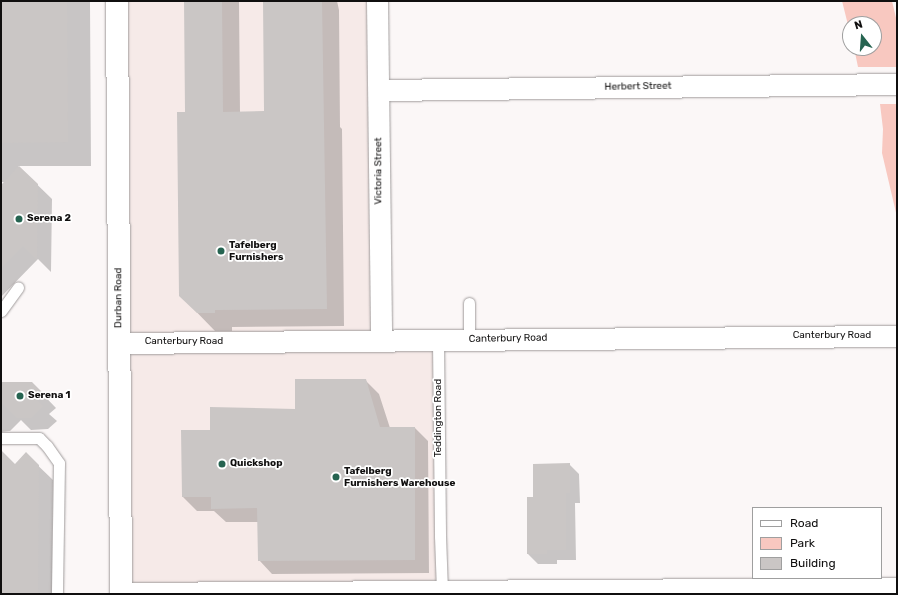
<!DOCTYPE html>
<style>
body{margin:0}
#map{position:relative;width:898px;height:595px;overflow:hidden;background:#fbf7f7;font-family:Rubik,sans-serif}
div>[style]{position:absolute}
.built>*{inset:0;background:#f6eae8}
.green>*{inset:0;background:#f8c8c0}
.shadow>*{inset:0;background:#0003}
.building>*{inset:0;background:#cac6c5}
.roads{filter:drop-shadow(0 0 1px #a09c9c) drop-shadow(0 0 1px #a09c9c)}
.lane>*{height:11px;margin:-5.5px;padding:0 5.5px;transform-origin:5.5px;border-radius:5.5px;background:#fff}
.street>*{height:21px;margin:-10.5px;padding:0 10.5px;transform-origin:10.5px;border-radius:10.5px;background:#fff}
.primary>*{height:22px;margin:-11px;padding:0 11px;transform-origin:11px;border-radius:11px;background:#fff}
.dots>*{width:11px;height:11px;translate:-50% -50%;box-sizing:border-box;border:2px solid #fff;border-radius:50%}
span{translate:-50% -50%;white-space:nowrap;text-align:center;line-height:1.15;-webkit-text-stroke:3.5px #fff;paint-order:stroke}
.street-label{font-size:10px;color:#100f0f}
.poi-label{font-size:10px;color:#100f0f;font-weight:700}
.left{translate:0 -50%;text-align:left}
.frame{position:absolute;inset:0;border:2px solid #100f0f;pointer-events:none}
.legend{position:absolute;left:752px;top:507px;width:130px;height:72px;box-sizing:border-box;background:#fff;border:1px solid #9f9f9f;margin:0;padding:5px 7px;list-style:none;font-size:12px;color:#100f0f}
.legend li{display:flex;align-items:center;gap:8px;height:20px}
.legend b{width:20px;border:1px solid #9f9f9f}
.north{position:absolute;left:842px;top:16px;width:40px;height:40px;box-sizing:border-box;background:#fff;border:1px solid #9f9f9f;border-radius:50%;rotate:343deg;font-size:11px;font-weight:700;line-height:16px;text-align:center;color:#100f0f}
.north::after{content:'';display:block;margin:auto;width:14px;height:18px;background:#266451;clip-path:polygon(50% 0,100% 100%,50% 72%,0 100%)}
</style>
<div id="map">
<div class="built">
<i style="clip-path:polygon(119px 1px,376px 1px,379px 343px,437px 342px,438px 588px,124px 590px)"></i>
</div>
<div class="green">
<i style="clip-path:polygon(842px 1px,892px 1px,897px 22px,897px 67px,858px 67px,854px 48px,874px 48px,874px 24px,850px 24px,850px 33px)"></i>
<i style="clip-path:polygon(880px 104px,897px 104px,897px 217px,882px 153px,883px 129px)"></i>
</div>
<div class="shadow">
<i style="clip-path:polygon(1px 1px,90px 1px,91px 166px,18px 166px,52px 199px,51px 272px,38px 259px,1px 297px,1px 210px,4px 207px,6px 182px,1px 182px)"></i>
<i style="clip-path:polygon(185px 1px,239px 1px,240px 113px,265px 112px,264px 1px,337px 1px,339px 10px,340px 127px,342px 129px,344px 326px,232px 327px,232px 331px,215px 331px,180px 295px,186px 113px)"></i>
<i style="clip-path:polygon(365px 380px,379px 394px,390px 428px,415px 428px,428px 441px,429px 573px,272px 574px,259px 560px,258px 522px,226px 522px,214px 511px,197px 511px,183px 497px,211px 431px,296px 410px)"></i>
<i style="clip-path:polygon(1px 383px,32px 383px,56px 408px,49px 414px,57px 421px,48px 429px,31px 430px,21px 420px,10px 431px,1px 432px)"></i>
<i style="clip-path:polygon(1px 451px,15px 465px,26px 454px,53px 480px,52px 594px,1px 594px)"></i>
<i style="clip-path:polygon(569px 464px,579px 474px,580px 503px,575px 503px,576px 560px,557px 560px,557px 564px,538px 564px,528px 554px,534px 498px)"></i>
</div>
<div class="building">
<i style="clip-path:polygon(1px 1px,67px 1px,68px 142px,1px 143px)"></i>
<i style="clip-path:polygon(184px 1px,222px 1px,223px 112px,264px 111px,263px 1px,322px 1px,327px 309px,215px 310px,215px 313px,197px 313px,179px 296px,177px 112px,185px 112px)"></i>
<i style="clip-path:polygon(19px 166px,38px 184px,37px 260px,23px 246px,1px 268px,2px 184px)"></i>
<i style="clip-path:polygon(295px 379px,366px 379px,380px 427px,415px 427px,415px 560px,258px 561px,257px 508px,211px 509px,211px 497px,182px 497px,181px 430px,210px 430px,210px 407px,295px 409px)"></i>
<i style="clip-path:polygon(1px 382px,32px 382px,43px 393px,36px 399px,43px 406px,31px 418px,17px 418px,1px 402px)"></i>
<i style="clip-path:polygon(1px 450px,15px 464px,26px 452px,39px 465px,38px 594px,1px 594px)"></i>
<i style="clip-path:polygon(570px 463px,570px 493px,566px 493px,566px 550px,547px 550px,547px 554px,527px 554px,527px 497px,533px 497px,533px 464px)"></i>
</div>
<div class="roads">
<div class="lane">
<i style="left:469px;top:303px;width:37px;rotate:90deg"></i>
<i style="left:1px;top:311px;width:29px;rotate:-54deg"></i>
<i style="left:438px;top:341px;width:195px;rotate:89.4deg"></i>
<i style="left:440px;top:536px;width:55px;rotate:87.9deg"></i>
<i style="left:1px;top:438px;width:38px"></i>
<i style="left:39px;top:438px;width:11px;rotate:45deg"></i>
<i style="left:47px;top:446px;width:21px;rotate:55deg"></i>
<i style="left:59px;top:463px;width:131px;rotate:90.9deg"></i>
</div>
<div class="street">
<i style="left:377px;top:1px;width:340px;rotate:89.3deg"></i>
<i style="left:379px;top:90px;width:518px;rotate:-0.66deg"></i>
<i style="left:119px;top:343px;width:778px;rotate:-0.52deg"></i>
<i style="left:121px;top:593px;width:776px;rotate:-0.37deg"></i>
</div>
<div class="primary">
<i style="left:117px;top:1px;width:593px;rotate:89.61deg"></i>
</div>
</div>
<div class="dots">
<i style="left:19px;top:219px;background:#266451"></i>
<i style="left:221px;top:251px;background:#266451"></i>
<i style="left:20px;top:396px;background:#266451"></i>
<i style="left:222px;top:464px;background:#266451"></i>
<i style="left:336px;top:477px;background:#266451"></i>
</div>
<div class="street-label">
<span style="left:638px;top:87px;rotate:-1deg">Herbert Street</span>
<span style="left:379px;top:171px;rotate:-90deg">Victoria Street</span>
<span style="left:119px;top:298px;rotate:-90deg">Durban Road</span>
<span style="left:832px;top:336px">Canterbury Road</span>
<span style="left:508px;top:339px;rotate:-1deg">Canterbury Road</span>
<span style="left:184px;top:342px">Canterbury Road</span>
<span style="left:439px;top:418px;rotate:-90deg">Teddington Road</span>
</div>
<div class="poi-label">
<span class="left" style="left:27px;top:219px">Serena 2</span>
<span class="left" style="left:229px;top:251px">Tafelberg<br>Furnishers</span>
<span class="left" style="left:28px;top:396px">Serena 1</span>
<span class="left" style="left:230px;top:464px">Quickshop</span>
<span class="left" style="left:344px;top:477px">Tafelberg<br>Furnishers Warehouse</span>
</div>
<div class="frame"></div>
<ul class="legend">
<li><b style="height:5px;background:#fff"></b>Road</li>
<li><b style="height:11px;background:#f8c8c0"></b>Park</li>
<li><b style="height:11px;background:#cac6c5"></b>Building</li>
</ul>
<div class="north">N</div>
</div>
